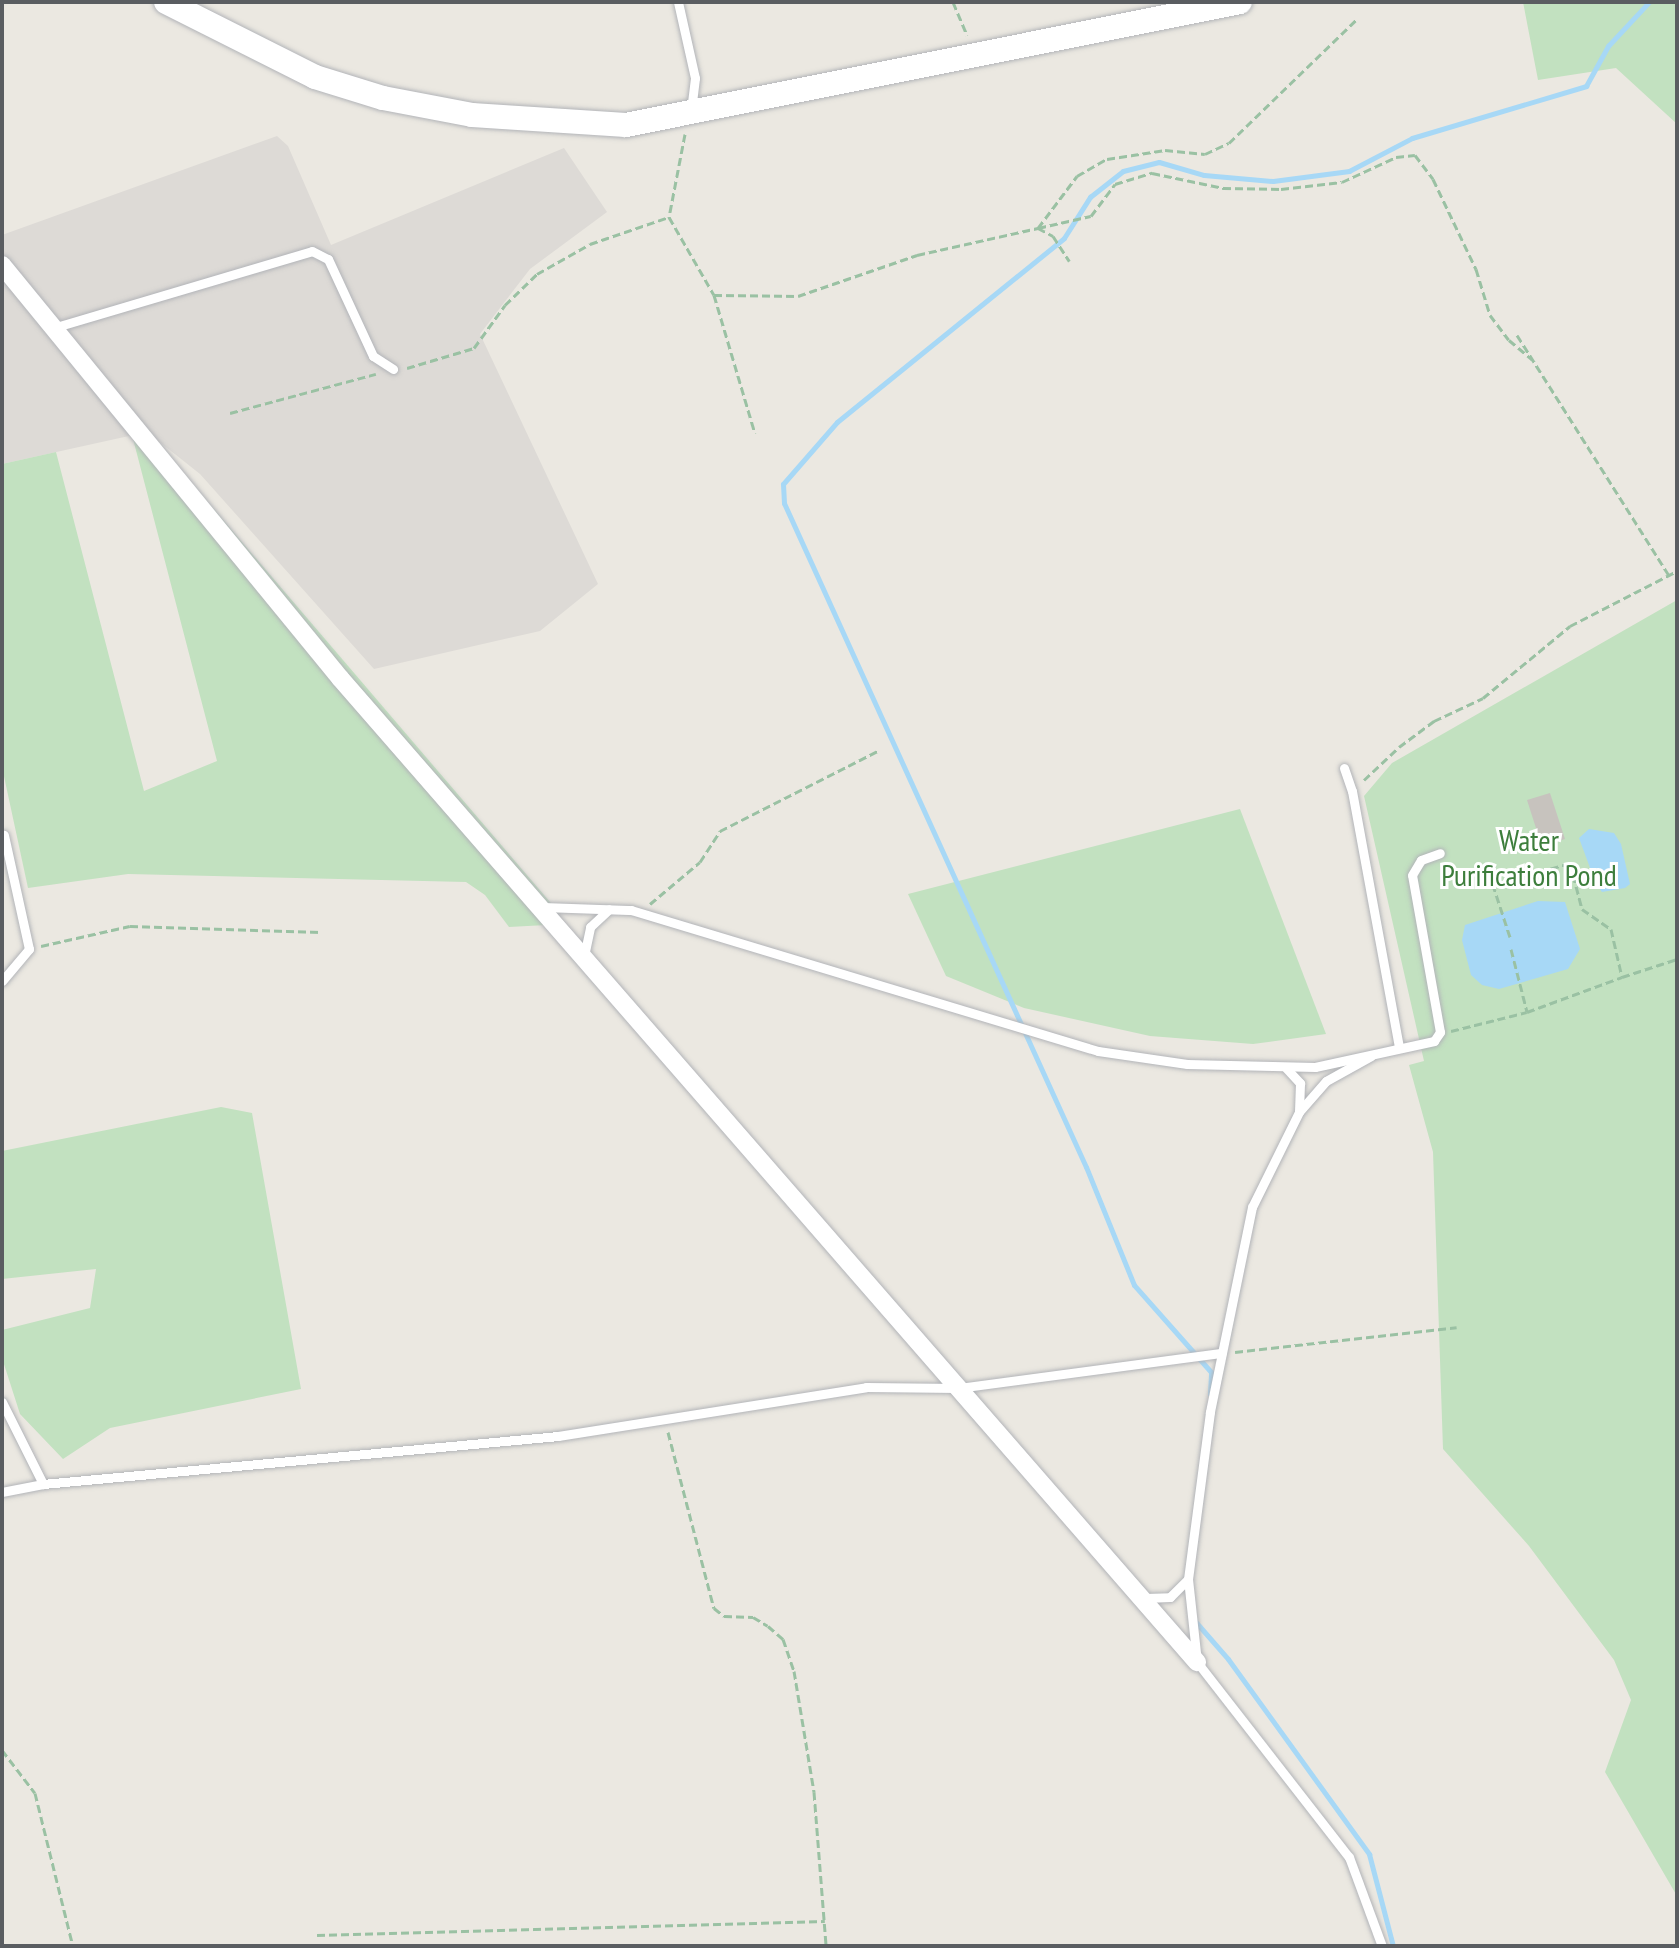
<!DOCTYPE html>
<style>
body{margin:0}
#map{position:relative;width:1679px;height:1948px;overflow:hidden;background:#ebe8e1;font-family:"PT Sans Narrow",sans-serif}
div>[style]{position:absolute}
.industrial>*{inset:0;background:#dddad6}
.green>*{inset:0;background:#c2e1c0}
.water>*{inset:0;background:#a7d8f6}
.stream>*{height:5px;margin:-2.5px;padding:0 2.5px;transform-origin:2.5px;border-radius:2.5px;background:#a7d8f6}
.building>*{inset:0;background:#c7c3be}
.path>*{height:3px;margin-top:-1.5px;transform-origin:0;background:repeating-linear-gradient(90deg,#9ac1a3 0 8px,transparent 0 12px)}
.roads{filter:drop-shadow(0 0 2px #b2b4b8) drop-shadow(0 0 2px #b2b4b8)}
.service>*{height:9px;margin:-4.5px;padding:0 4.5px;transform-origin:4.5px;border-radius:4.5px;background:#fff}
.minor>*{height:18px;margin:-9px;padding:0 9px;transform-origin:9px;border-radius:9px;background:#fff}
.secondary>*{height:24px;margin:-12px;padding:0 12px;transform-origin:12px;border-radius:12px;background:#fff}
span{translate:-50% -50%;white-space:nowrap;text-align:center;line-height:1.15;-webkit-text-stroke:6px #fff;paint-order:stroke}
.park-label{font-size:30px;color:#3d7e3c}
.frame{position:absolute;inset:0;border:4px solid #5a5d61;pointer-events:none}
</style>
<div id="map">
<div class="industrial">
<i style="clip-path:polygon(277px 136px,288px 146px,331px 245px,564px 148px,607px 212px,530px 269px,480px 334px,598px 584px,540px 631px,374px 669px,200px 474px,147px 432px,2px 464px,2px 235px)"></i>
</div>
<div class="green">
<i style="clip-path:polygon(1523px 2px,1677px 2px,1677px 124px,1616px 68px,1538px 80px)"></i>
<i style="clip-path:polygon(147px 431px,556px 909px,546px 925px,509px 927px,485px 895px,466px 882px,128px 874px,28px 888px,2px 767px,2px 464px,56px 452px,144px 791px,217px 761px,132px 435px)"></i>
<i style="clip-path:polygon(1677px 600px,1677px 1896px,1605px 1772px,1631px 1700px,1614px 1660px,1529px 1546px,1443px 1449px,1433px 1152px,1409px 1065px,1424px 1061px,1364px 796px,1392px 763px)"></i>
<i style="clip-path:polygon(1240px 809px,1326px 1034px,1253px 1044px,1150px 1036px,1024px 1008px,946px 976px,908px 894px)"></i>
<i style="clip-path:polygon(221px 1107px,252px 1113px,301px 1389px,110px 1428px,63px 1459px,20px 1414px,2px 1358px,2px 1330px,90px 1308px,96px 1269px,2px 1279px,2px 1151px)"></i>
</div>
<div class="water">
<i style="clip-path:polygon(1589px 829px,1614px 833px,1621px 844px,1630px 884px,1625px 888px,1602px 892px,1596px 884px,1579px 838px)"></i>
<i style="clip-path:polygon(1538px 901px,1565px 902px,1580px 949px,1568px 969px,1499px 989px,1482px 985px,1471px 975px,1462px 940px,1465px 925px)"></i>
</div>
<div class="stream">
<i style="left:1210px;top:1394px;width:22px;rotate:-87deg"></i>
<i style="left:1211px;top:1372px;width:116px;rotate:-131.5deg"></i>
<i style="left:1134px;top:1285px;width:127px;rotate:-112.1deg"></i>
<i style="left:1086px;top:1167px;width:729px;rotate:-114.46deg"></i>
<i style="left:784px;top:503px;width:19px;rotate:-93deg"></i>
<i style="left:783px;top:484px;width:82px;rotate:-48.9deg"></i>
<i style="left:837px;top:422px;width:292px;rotate:-39deg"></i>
<i style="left:1064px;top:238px;width:49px;rotate:-57.6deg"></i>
<i style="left:1090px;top:197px;width:42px;rotate:-38.2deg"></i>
<i style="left:1123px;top:171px;width:37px;rotate:-14deg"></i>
<i style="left:1159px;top:162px;width:47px;rotate:16.1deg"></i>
<i style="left:1204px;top:175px;width:69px;rotate:5deg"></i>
<i style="left:1273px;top:181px;width:77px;rotate:-7.5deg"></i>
<i style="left:1349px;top:171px;width:71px;rotate:-27.6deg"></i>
<i style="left:1412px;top:138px;width:182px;rotate:-16.6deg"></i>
<i style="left:1586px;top:86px;width:46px;rotate:-61.2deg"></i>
<i style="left:1608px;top:46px;width:60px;rotate:-47deg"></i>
<i style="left:1194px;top:1620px;width:52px;rotate:48.9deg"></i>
<i style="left:1228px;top:1659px;width:241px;rotate:54.1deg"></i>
<i style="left:1369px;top:1854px;width:95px;rotate:75.4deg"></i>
</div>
<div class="building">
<i style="clip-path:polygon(1550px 793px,1565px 839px,1542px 847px,1527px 800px)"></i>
</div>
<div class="path">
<i style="left:953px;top:2px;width:36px;rotate:67deg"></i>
<i style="left:685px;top:134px;width:85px;rotate:100.9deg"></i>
<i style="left:669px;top:217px;width:90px;rotate:60deg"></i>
<i style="left:714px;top:295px;width:84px;rotate:0.7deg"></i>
<i style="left:798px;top:296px;width:126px;rotate:-19deg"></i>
<i style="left:917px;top:255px;width:124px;rotate:-12.6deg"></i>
<i style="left:1038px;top:228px;width:65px;rotate:-53.1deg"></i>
<i style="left:1077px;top:176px;width:34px;rotate:-30deg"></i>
<i style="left:1107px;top:159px;width:59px;rotate:-8.8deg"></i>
<i style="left:1165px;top:150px;width:40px;rotate:5.7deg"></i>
<i style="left:1205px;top:154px;width:26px;rotate:-25deg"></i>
<i style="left:1229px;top:143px;width:177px;rotate:-44.1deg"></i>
<i style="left:1038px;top:228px;width:54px;rotate:-12.8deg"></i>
<i style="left:1091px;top:216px;width:40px;rotate:-53deg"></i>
<i style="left:1115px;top:184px;width:39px;rotate:-17deg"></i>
<i style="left:1152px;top:173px;width:73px;rotate:11.9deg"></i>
<i style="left:1223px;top:188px;width:58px;rotate:1deg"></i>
<i style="left:1281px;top:189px;width:61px;rotate:-6.5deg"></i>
<i style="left:1342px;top:182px;width:60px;rotate:-24.8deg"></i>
<i style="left:1396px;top:157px;width:19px;rotate:-6deg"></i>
<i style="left:1415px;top:155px;width:30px;rotate:53deg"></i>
<i style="left:1433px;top:179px;width:100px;rotate:64.5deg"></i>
<i style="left:1476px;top:269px;width:48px;rotate:73.1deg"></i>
<i style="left:1490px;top:315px;width:31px;rotate:53deg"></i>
<i style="left:1509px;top:340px;width:30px;rotate:40deg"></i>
<i style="left:1038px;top:228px;width:17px;rotate:28deg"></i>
<i style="left:1053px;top:236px;width:30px;rotate:57deg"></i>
<i style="left:714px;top:295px;width:144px;rotate:73.5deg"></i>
<i style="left:1517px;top:335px;width:284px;rotate:57.7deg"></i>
<i style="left:407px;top:368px;width:70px;rotate:-16.6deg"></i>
<i style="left:474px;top:348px;width:53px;rotate:-54.2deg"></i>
<i style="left:505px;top:305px;width:45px;rotate:-44.1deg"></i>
<i style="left:537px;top:274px;width:61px;rotate:-29.5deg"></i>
<i style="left:590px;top:244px;width:83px;rotate:-18.9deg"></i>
<i style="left:230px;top:413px;width:151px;rotate:-15deg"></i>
<i style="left:1364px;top:780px;width:48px;rotate:-43.3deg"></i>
<i style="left:1399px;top:747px;width:44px;rotate:-36.6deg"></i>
<i style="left:1434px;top:721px;width:54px;rotate:-25.1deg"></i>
<i style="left:1483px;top:698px;width:113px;rotate:-39.6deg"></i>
<i style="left:1570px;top:626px;width:120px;rotate:-27.2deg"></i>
<i style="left:650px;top:904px;width:65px;rotate:-40deg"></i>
<i style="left:700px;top:862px;width:37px;rotate:-57deg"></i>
<i style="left:720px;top:831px;width:177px;rotate:-26.9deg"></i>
<i style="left:1510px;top:937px;width:55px;rotate:-108.1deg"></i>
<i style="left:1493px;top:885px;width:80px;rotate:-15.9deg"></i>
<i style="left:1570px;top:863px;width:48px;rotate:75.4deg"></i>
<i style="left:1582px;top:909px;width:35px;rotate:35deg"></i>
<i style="left:1611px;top:929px;width:49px;rotate:77.1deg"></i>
<i style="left:1622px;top:977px;width:58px;rotate:-18.1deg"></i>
<i style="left:41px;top:946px;width:91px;rotate:-12.7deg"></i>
<i style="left:130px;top:926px;width:191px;rotate:1.8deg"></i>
<i style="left:1511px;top:949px;width:65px;rotate:75.7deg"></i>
<i style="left:1451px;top:1031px;width:78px;rotate:-14deg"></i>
<i style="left:1527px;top:1012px;width:101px;rotate:-20.2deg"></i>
<i style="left:1235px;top:1352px;width:223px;rotate:-6.4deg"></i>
<i style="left:668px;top:1432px;width:182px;rotate:75.4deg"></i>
<i style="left:714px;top:1608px;width:13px;rotate:39deg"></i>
<i style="left:724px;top:1616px;width:29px;rotate:2deg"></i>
<i style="left:753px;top:1617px;width:17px;rotate:31deg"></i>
<i style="left:768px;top:1626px;width:20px;rotate:41deg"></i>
<i style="left:783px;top:1639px;width:34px;rotate:71deg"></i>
<i style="left:794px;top:1671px;width:123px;rotate:80.6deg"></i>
<i style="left:814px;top:1792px;width:154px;rotate:85.5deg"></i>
<i style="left:2px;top:1750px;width:54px;rotate:52.5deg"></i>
<i style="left:35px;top:1793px;width:158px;rotate:76.1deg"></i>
<i style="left:317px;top:1935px;width:508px;rotate:-1.58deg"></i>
</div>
<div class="roads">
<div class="service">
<i style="left:678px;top:2px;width:78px;rotate:77.4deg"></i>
<i style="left:695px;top:78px;width:33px;rotate:97deg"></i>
<i style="left:56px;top:327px;width:267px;rotate:-16.5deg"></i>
<i style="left:312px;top:251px;width:18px;rotate:27deg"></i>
<i style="left:328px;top:259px;width:107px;rotate:65.1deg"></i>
<i style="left:373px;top:356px;width:24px;rotate:33deg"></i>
<i style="left:1344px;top:768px;width:24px;rotate:71deg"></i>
<i style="left:1352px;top:791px;width:261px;rotate:79.6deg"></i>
<i style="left:540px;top:907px;width:91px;rotate:1.9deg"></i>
<i style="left:631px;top:910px;width:488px;rotate:16.8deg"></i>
<i style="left:1098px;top:1051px;width:90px;rotate:8.3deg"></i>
<i style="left:1187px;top:1064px;width:128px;rotate:1.3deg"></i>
<i style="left:1315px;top:1067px;width:122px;rotate:-12.3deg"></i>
<i style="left:1434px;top:1041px;width:11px;rotate:-56deg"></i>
<i style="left:1440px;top:1032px;width:159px;rotate:-100.1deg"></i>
<i style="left:1412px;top:875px;width:17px;rotate:-59deg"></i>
<i style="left:1421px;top:860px;width:20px;rotate:-20deg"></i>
<i style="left:584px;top:956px;width:30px;rotate:-78deg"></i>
<i style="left:590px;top:927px;width:26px;rotate:-43deg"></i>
<i style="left:2px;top:981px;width:42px;rotate:-49.8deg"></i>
<i style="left:29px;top:949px;width:117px;rotate:-102.4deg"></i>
<i style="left:1371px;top:1056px;width:51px;rotate:150.9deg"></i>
<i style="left:1326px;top:1081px;width:41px;rotate:131.1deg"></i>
<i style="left:1299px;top:1112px;width:106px;rotate:116.3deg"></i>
<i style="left:1252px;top:1207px;width:209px;rotate:101.6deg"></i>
<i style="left:1210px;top:1412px;width:168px;rotate:97.5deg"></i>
<i style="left:1188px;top:1579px;width:83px;rotate:83.8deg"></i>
<i style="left:1197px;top:1662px;width:247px;rotate:52.1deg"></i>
<i style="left:1349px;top:1857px;width:95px;rotate:69.7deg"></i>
<i style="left:1286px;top:1068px;width:21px;rotate:47deg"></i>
<i style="left:1300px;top:1083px;width:28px;rotate:92deg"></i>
<i style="left:2px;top:1402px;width:92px;rotate:63.4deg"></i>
<i style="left:43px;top:1484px;width:42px;rotate:169deg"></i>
<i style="left:43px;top:1484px;width:517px;rotate:-5.32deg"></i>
<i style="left:558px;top:1436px;width:312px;rotate:-9deg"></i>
<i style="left:866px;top:1387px;width:92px;rotate:0.6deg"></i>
<i style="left:958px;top:1388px;width:266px;rotate:-7.6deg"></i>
<i style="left:1145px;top:1598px;width:25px;rotate:-2deg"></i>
<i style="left:1170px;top:1597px;width:25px;rotate:-45deg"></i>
</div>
<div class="minor">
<i style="left:2px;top:265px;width:534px;rotate:50.7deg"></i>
<i style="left:340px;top:678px;width:1305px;rotate:48.95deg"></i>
</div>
<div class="secondary">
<i style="left:166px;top:2px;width:167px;rotate:26.7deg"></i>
<i style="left:315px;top:77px;width:71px;rotate:17.2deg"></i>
<i style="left:383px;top:98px;width:91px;rotate:10.8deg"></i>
<i style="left:472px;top:115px;width:154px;rotate:3.7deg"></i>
<i style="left:626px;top:125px;width:626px;rotate:-11.33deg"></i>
</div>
</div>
<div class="park-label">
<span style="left:1529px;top:857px">Water<br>Purification Pond</span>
</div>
<div class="frame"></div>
</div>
